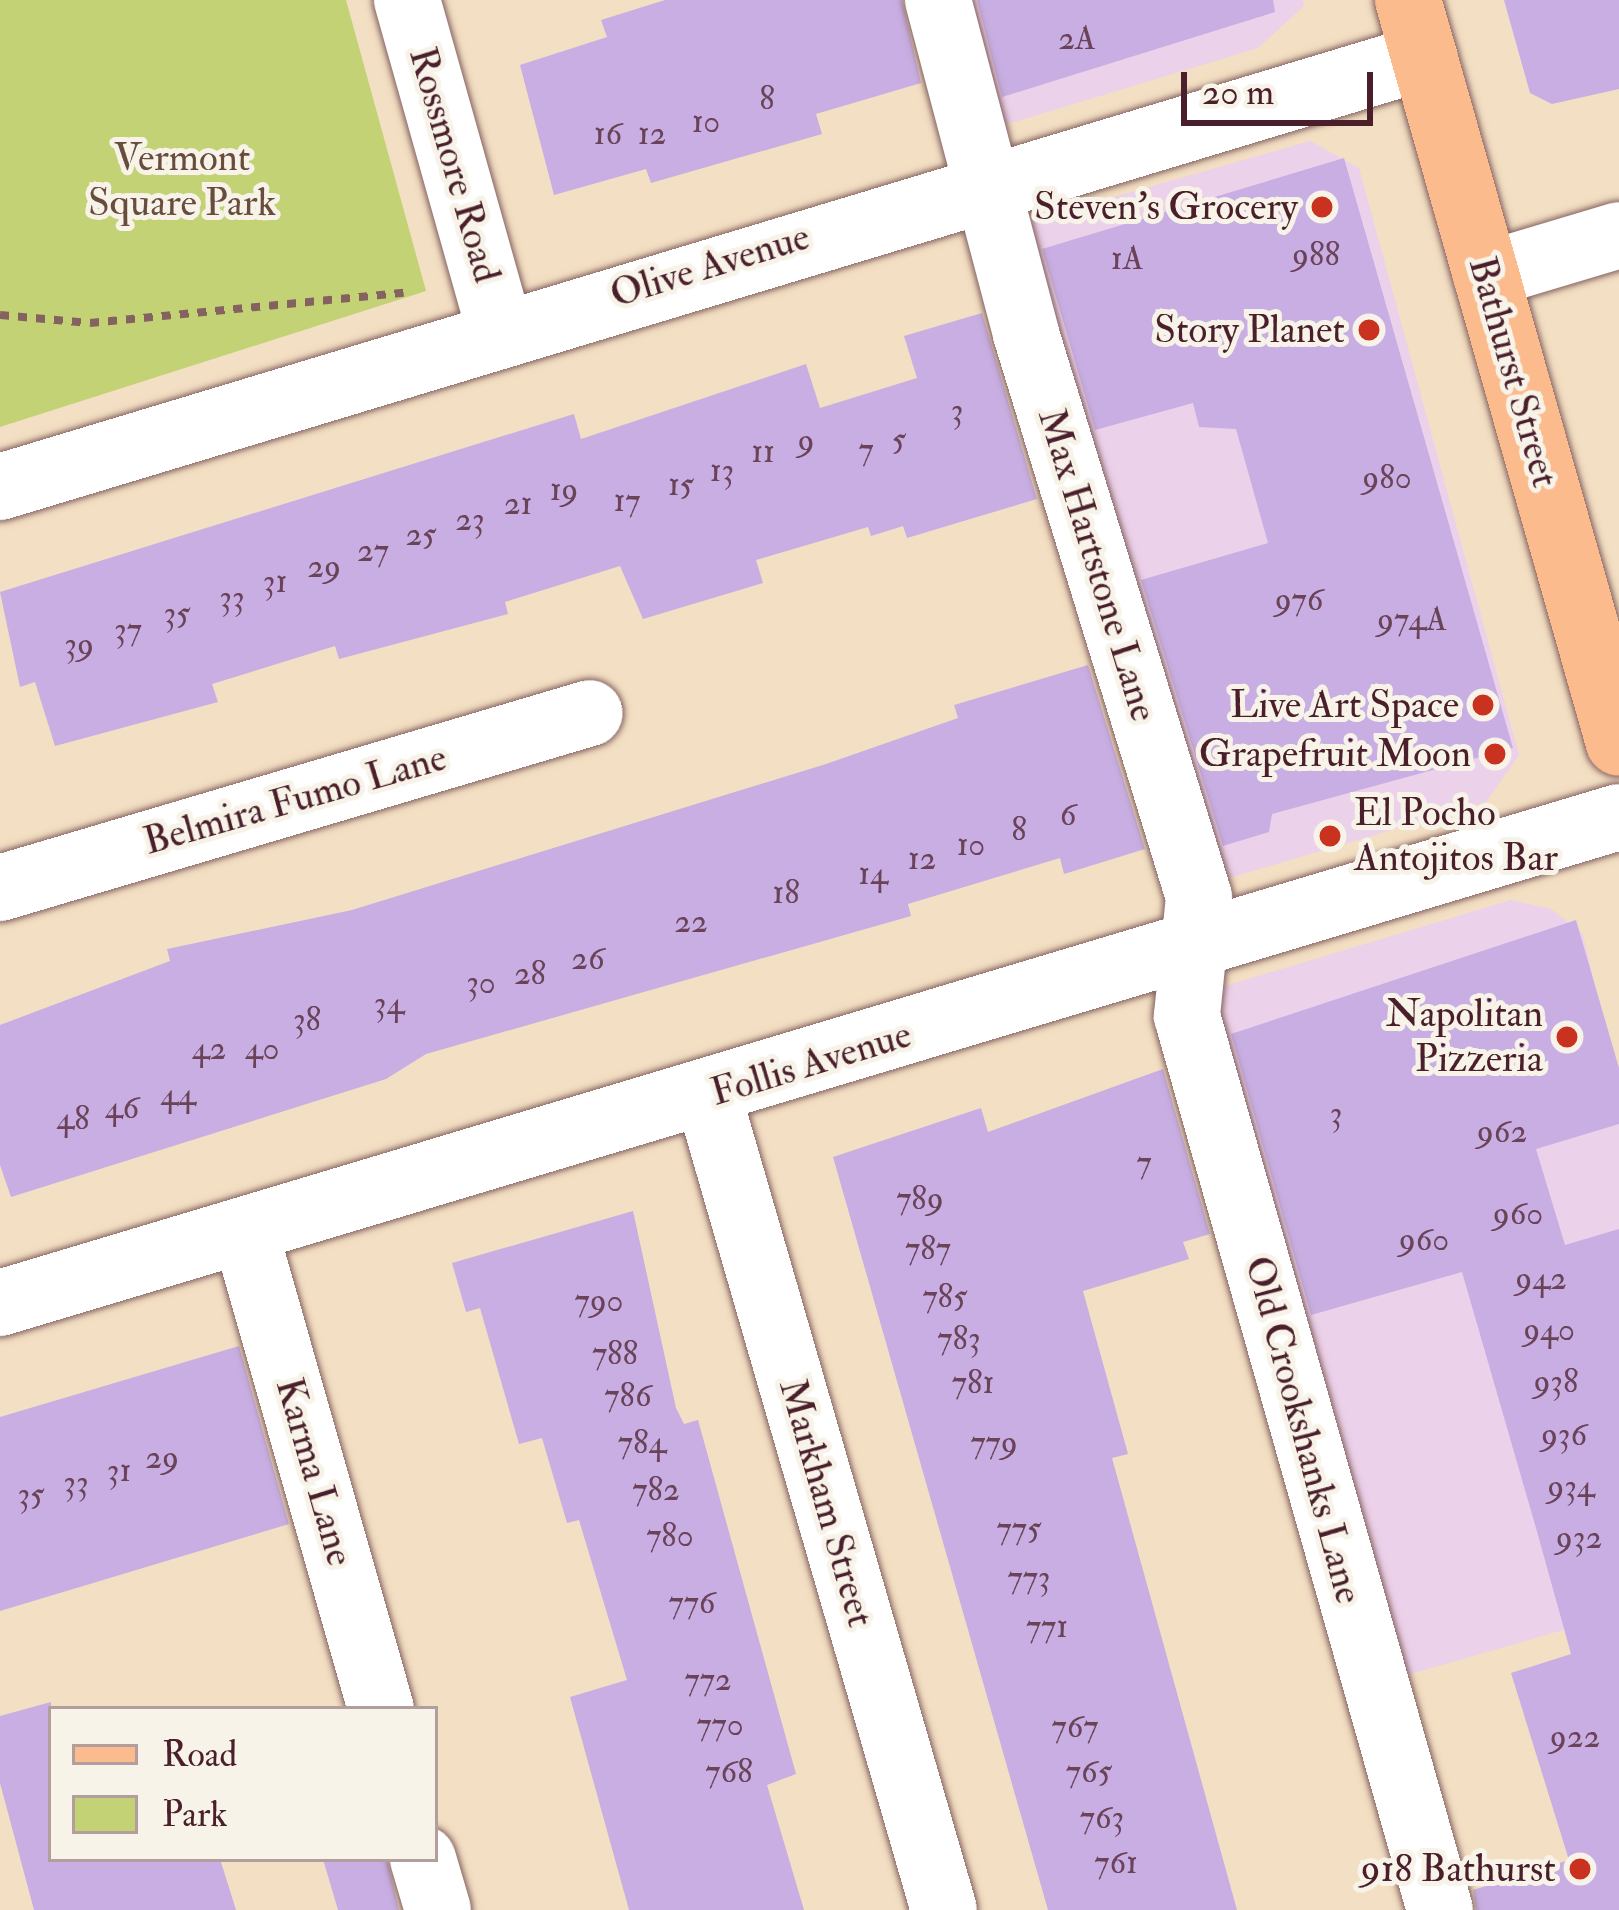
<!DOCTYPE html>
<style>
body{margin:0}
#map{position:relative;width:1619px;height:1910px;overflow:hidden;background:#f3dfc3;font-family:"IM FELL Double Pica",serif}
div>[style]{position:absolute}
.built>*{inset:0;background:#ecd1ea}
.green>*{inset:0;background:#c3d275}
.building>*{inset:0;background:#c8aee2}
.path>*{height:8px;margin-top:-4px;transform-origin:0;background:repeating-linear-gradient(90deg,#856260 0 9px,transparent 0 18px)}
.roads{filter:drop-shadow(0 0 3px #856260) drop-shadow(0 0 3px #856260)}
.minor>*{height:66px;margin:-33px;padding:0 33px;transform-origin:33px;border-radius:33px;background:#fff}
.major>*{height:66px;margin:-33px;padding:0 33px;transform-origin:33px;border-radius:33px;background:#fbbb8d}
.dots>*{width:33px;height:33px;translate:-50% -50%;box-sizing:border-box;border:6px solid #f7f3e8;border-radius:50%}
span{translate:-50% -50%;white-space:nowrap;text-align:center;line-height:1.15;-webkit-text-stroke:10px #f7f3e8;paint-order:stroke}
.number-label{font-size:33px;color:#6a4359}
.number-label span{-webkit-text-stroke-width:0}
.park-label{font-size:39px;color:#684c3e}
.street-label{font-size:39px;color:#4a1f2b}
.poi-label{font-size:39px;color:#4a1f2b}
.right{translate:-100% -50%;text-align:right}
.left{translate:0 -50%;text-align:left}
.legend{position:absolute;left:48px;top:1706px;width:390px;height:156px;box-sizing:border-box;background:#f7f3e8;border:3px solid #b29e9c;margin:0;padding:15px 21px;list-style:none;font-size:36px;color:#4a1f2b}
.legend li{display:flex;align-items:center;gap:24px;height:60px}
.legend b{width:60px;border:3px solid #b29e9c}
.scale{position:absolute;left:1181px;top:72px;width:192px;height:54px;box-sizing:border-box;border:6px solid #4a1f2b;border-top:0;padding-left:15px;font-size:36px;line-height:42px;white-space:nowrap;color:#4a1f2b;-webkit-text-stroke:9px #f7f3e8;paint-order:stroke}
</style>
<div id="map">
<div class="built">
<i style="clip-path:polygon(927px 0,1303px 0,1304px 6px,1258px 48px,968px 136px)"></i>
<i style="clip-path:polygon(1310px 141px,1359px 168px,1519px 755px,1486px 802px,1202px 886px,1002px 229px)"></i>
<i style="clip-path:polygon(1511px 900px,1551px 909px,1583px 934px,1619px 1092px,1619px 1614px,1400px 1677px,1205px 992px)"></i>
</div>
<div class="green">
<i style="clip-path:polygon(0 0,346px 0,426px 291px,0 427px)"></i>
</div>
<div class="building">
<i style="clip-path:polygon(665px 0,902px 0,921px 83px,816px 114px,822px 134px,651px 183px,646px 169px,554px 195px,520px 65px,607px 37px,601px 20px)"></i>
<i style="clip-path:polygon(977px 0,1273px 0,1275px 12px,1002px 97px)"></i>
<i style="clip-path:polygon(1504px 0,1619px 0,1619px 89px,1552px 104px,1530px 93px)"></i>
<i style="clip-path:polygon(1344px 158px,1513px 748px,1272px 814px,1269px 832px,1223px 846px,1141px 580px,1268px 543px,1236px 429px,1199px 427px,1193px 403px,1095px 430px,1042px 249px)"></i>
<i style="clip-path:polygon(982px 313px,1037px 499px,907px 538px,903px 526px,871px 536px,868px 527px,756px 560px,763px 583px,643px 619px,620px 566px,505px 602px,508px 614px,339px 659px,335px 646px,212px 684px,218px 702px,55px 746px,35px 682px,20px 687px,0 592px,574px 414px,581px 439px,806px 364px,820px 408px,917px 378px,904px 336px)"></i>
<i style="clip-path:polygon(1088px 665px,1145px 849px,1064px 874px,1060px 858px,908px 904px,911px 916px,426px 1054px,386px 1079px,11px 1197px,0 1165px,0 1025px,170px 961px,167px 949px,352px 910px,826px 764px,958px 718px,954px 705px)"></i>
<i style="clip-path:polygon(1576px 920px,1619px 1068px,1619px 1124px,1536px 1149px,1565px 1245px,1619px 1229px,1619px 1910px,1476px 1910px,1473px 1890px,1569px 1860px,1511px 1673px,1571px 1654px,1536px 1528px,1462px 1272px,1311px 1315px,1231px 1034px)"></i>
<i style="clip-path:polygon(1163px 1069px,1210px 1234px,1183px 1242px,1189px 1259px,1083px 1291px,1128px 1454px,1112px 1458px,1237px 1910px,1048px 1910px,833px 1157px,981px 1108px,988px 1132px)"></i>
<i style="clip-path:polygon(633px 1211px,676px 1408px,684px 1424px,698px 1420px,796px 1774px,767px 1785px,804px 1910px,629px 1910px,570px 1697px,627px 1680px,579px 1520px,567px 1523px,542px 1438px,519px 1444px,480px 1308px,466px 1312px,452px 1263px)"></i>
<i style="clip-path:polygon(239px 1346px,289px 1524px,0 1611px,0 1417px)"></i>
<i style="clip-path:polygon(51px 1702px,51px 1859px,220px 1859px,236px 1910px,34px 1910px,0 1783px,0 1716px)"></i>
<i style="clip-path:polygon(323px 1859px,387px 1859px,399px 1910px,338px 1910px)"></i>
</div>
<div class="path">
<i style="left:0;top:315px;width:90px;rotate:5.1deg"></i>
<i style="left:90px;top:323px;width:315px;rotate:-5.5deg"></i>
</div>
<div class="roads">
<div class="minor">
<i style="left:407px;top:0;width:343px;rotate:74.3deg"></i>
<i style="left:938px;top:0;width:345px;rotate:75.2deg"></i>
<i style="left:1026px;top:334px;width:589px;rotate:72.92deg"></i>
<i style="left:1199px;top:897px;width:120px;rotate:95.8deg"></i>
<i style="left:1187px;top:1016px;width:929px;rotate:74.2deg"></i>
<i style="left:1486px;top:275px;width:139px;rotate:-16.7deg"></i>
<i style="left:0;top:487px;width:1488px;rotate:-16.8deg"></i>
<i style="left:0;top:888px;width:615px;rotate:-16.52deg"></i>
<i style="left:708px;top:1095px;width:848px;rotate:73.85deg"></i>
<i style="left:246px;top:1235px;width:493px;rotate:74.1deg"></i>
<i style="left:0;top:1303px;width:1690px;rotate:-16.71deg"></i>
<i style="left:423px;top:1859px;width:53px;rotate:73.6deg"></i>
</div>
<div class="major">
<i style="left:1408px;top:0;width:772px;rotate:74.15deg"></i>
</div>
</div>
<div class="dots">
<i style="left:1322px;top:207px;background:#c8321e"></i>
<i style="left:1369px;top:330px;background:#c8321e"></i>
<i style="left:1483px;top:705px;background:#c8321e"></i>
<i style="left:1495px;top:754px;background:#c8321e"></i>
<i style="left:1330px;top:836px;background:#c8321e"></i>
<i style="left:1567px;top:1037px;background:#c8321e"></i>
<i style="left:1580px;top:1869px;background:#c8321e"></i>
</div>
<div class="number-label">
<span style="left:1077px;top:39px">2A</span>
<span style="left:767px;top:99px">8</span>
<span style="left:706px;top:122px">10</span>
<span style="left:608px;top:134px">16</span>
<span style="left:652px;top:134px">12</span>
<span style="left:1316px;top:255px">988</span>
<span style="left:1127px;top:259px">1A</span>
<span style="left:957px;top:411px">3</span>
<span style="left:899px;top:440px">5</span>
<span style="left:806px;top:441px">9</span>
<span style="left:866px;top:450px">7</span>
<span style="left:763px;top:452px">11</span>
<span style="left:722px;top:471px">13</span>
<span style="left:1387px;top:478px">980</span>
<span style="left:681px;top:485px">15</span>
<span style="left:564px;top:490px">19</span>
<span style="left:627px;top:501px">17</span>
<span style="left:518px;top:504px">21</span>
<span style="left:470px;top:520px">23</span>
<span style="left:421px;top:535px">25</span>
<span style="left:373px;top:551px">27</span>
<span style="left:324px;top:567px">29</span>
<span style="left:275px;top:582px">31</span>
<span style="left:232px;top:598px">33</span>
<span style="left:1299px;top:600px">976</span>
<span style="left:177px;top:614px">35</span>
<span style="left:1412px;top:620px">974A</span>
<span style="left:128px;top:630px">37</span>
<span style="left:79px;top:645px">39</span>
<span style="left:1068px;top:815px">6</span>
<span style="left:1019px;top:830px">8</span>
<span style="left:971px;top:845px">10</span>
<span style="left:922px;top:859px">12</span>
<span style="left:873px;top:874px">14</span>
<span style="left:786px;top:893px">18</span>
<span style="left:691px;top:922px">22</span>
<span style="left:588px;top:959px">26</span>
<span style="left:530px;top:974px">28</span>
<span style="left:481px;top:983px">30</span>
<span style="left:389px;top:1004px">34</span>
<span style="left:307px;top:1020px">38</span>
<span style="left:209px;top:1049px">42</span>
<span style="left:262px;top:1049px">40</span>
<span style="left:178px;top:1095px">44</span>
<span style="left:122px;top:1108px">46</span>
<span style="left:1336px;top:1114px">3</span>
<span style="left:73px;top:1119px">48</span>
<span style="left:1502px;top:1132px">962</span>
<span style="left:1144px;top:1163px">7</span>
<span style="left:920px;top:1199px">789</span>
<span style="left:1518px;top:1214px">960</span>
<span style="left:1424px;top:1240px">960</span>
<span style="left:928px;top:1249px">787</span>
<span style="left:1541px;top:1279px">942</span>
<span style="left:945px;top:1297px">785</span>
<span style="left:599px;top:1301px">790</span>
<span style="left:1549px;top:1330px">940</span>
<span style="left:959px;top:1339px">783</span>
<span style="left:615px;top:1354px">788</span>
<span style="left:1556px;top:1382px">938</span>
<span style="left:973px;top:1383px">781</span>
<span style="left:628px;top:1396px">786</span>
<span style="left:1564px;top:1435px">936</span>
<span style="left:642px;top:1443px">784</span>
<span style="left:994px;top:1443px">779</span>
<span style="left:162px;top:1458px">29</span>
<span style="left:119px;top:1471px">31</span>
<span style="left:76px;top:1483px">33</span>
<span style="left:1571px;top:1487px">934</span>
<span style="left:656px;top:1490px">782</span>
<span style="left:31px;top:1495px">35</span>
<span style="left:1019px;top:1529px">775</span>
<span style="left:670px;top:1536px">780</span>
<span style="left:1579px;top:1538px">932</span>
<span style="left:1029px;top:1578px">773</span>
<span style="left:692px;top:1603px">776</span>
<span style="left:1047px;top:1627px">771</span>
<span style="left:708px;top:1680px">772</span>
<span style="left:720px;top:1725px">770</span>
<span style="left:1075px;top:1727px">767</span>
<span style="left:1575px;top:1737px">922</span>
<span style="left:729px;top:1772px">768</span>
<span style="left:1089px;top:1772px">765</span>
<span style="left:1102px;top:1818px">763</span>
<span style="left:1116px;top:1863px">761</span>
</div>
<div class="park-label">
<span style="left:182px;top:181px">Vermont<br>Square Park</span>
</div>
<div class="street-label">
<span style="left:454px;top:165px;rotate:74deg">Rossmore Road</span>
<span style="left:710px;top:266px;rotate:-17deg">Olive Avenue</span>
<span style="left:1513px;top:372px;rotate:74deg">Bathurst Street</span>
<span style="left:1097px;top:565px;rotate:73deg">Max Hartstone Lane</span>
<span style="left:295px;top:800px;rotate:-16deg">Belmira Fumo Lane</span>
<span style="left:811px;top:1064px;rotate:-17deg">Follis Avenue</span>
<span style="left:1303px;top:1430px;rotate:75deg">Old Crookshanks Lane</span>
<span style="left:314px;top:1472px;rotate:74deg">Karma Lane</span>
<span style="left:826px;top:1503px;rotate:74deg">Markham Street</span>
</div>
<div class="poi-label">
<span class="right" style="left:1298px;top:207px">Steven's Grocery</span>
<span class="right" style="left:1345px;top:330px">Story Planet</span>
<span class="right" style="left:1459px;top:705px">Live Art Space</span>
<span class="right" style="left:1471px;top:754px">Grapefruit Moon</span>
<span class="left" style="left:1354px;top:836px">El Pocho<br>Antojitos Bar</span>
<span class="right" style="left:1543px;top:1037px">Napolitan<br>Pizzeria</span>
<span class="right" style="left:1556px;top:1869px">918 Bathurst</span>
</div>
<ul class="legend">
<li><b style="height:15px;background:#fbbb8d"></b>Road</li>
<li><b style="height:33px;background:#c3d275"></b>Park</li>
</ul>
<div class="scale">20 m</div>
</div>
